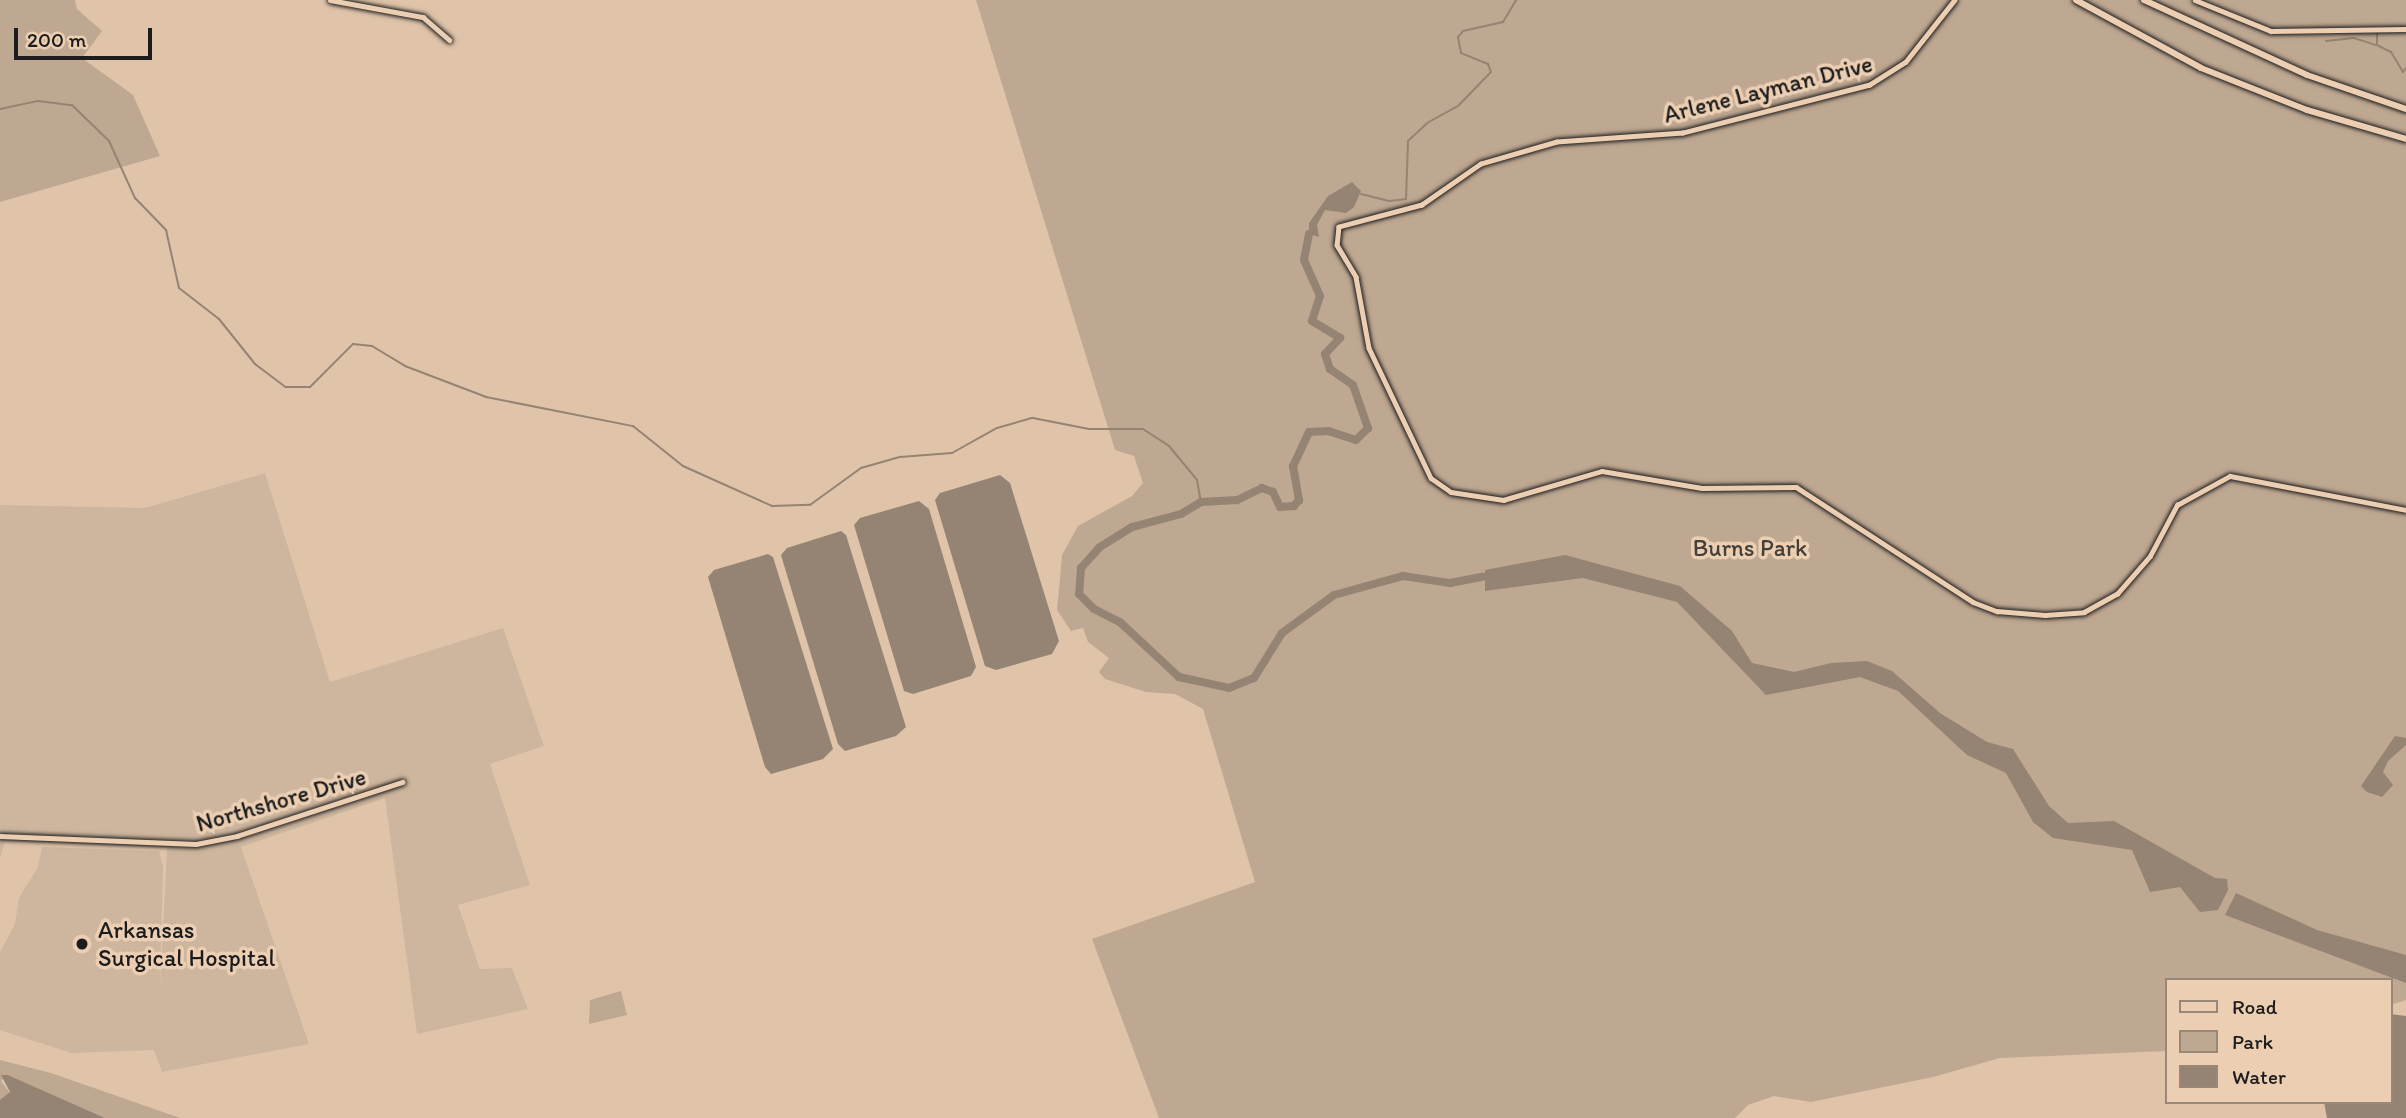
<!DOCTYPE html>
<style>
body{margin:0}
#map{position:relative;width:2406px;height:1118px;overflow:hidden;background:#dfc4aa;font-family:Itim,sans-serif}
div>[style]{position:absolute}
.built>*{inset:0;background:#ceb69e}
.green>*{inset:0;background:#bfa892}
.water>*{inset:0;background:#958373}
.stream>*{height:2px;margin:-1px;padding:0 1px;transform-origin:1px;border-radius:1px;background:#958373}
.river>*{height:8px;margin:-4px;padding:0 4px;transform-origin:4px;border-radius:4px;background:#958373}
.roads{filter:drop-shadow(0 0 2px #1c1c1c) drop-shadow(0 0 2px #1c1c1c)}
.minor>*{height:4.5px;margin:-2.25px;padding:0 2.25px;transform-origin:2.25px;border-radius:2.25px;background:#eccfb3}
.highway>*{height:6px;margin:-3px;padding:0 3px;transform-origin:3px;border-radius:3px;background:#eccfb3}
.dots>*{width:19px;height:19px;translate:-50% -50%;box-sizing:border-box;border:4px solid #eccfb3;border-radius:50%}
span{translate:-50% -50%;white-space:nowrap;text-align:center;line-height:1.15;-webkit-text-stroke:7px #eccfb3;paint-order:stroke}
.street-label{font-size:24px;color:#1c1c1c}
.park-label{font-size:24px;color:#453f3a}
.poi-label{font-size:24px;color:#1c1c1c}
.left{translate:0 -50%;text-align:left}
.legend{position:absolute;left:2165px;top:978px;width:228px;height:126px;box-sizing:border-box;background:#eccfb3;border:2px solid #998777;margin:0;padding:9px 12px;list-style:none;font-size:21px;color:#1c1c1c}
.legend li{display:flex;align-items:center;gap:14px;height:35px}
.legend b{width:35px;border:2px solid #998777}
.scale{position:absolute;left:14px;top:28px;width:138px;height:32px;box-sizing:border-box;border:4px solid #1c1c1c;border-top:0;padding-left:9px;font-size:21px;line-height:24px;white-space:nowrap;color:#1c1c1c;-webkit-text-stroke:5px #eccfb3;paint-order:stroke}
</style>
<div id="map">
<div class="built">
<i style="clip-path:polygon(265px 473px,330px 682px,503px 628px,544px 746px,490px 764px,530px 885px,458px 905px,480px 969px,512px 968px,528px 1009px,417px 1034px,385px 798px,241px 847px,309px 1044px,162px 1072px,154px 1050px,71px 1053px,0 1030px,0 952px,15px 924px,19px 898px,38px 867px,42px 847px,159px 851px,163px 866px,160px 990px,167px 848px,5px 841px,0 858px,0 505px,145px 508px)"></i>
</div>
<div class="green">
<i style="clip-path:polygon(0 0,75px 0,77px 9px,102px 31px,82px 58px,133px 95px,160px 156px,0 202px)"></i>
<i style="clip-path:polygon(976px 0,2406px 0,2406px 1000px,2390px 1005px,2390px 980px,2166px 980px,2166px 1051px,2000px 1058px,1933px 1077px,1811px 1102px,1774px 1096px,1748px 1105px,1735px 1118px,1159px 1118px,1092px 939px,1255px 882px,1203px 709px,1175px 694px,1146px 692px,1105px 679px,1099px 672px,1109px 658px,1088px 642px,1083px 628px,1071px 631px,1057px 610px,1062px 555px,1078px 526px,1132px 496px,1143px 483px,1134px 456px,1115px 450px)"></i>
<i style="clip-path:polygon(621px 991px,627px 1015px,589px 1024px,590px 1000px)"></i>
<i style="clip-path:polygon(0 1060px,51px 1073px,180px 1118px,105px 1118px,8px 1075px,1px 1081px,10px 1093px,0 1100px)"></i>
</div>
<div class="water">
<i style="clip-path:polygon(1352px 182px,1361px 191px,1354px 207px,1346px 213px,1325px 210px,1317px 225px,1319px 237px,1309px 234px,1309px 223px,1328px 196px)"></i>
<i style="clip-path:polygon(1000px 475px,1010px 483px,1059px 641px,1052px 654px,996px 670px,985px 666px,935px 500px,940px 493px)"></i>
<i style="clip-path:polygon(919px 501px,929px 509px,976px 667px,971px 676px,913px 694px,904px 691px,854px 525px,860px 518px)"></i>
<i style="clip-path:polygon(841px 531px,846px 535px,906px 727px,896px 736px,845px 751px,838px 744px,781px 555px,787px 548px)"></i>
<i style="clip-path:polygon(768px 554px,773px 557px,833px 749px,823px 759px,771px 774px,765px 767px,708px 577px,714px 570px)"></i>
<i style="clip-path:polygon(1565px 555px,1680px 586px,1732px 631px,1752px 663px,1794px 672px,1831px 663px,1867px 661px,1892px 671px,1940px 713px,1987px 742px,2013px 749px,2049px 806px,2068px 823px,2114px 821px,2215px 878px,2227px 879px,2228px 890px,2218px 910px,2200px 912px,2180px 887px,2150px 892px,2132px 850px,2053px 838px,2033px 822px,2006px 773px,1967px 755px,1898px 691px,1860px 677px,1766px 695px,1677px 602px,1583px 578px,1485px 591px,1485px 570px)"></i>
<i style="clip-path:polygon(2395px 736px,2406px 738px,2406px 745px,2388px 761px,2383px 772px,2393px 785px,2382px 797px,2367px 792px,2361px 786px)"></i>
<i style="clip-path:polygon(2236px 893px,2317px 930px,2406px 955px,2406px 983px,2225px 915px)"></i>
<i style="clip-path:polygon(2390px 1014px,2406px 1016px,2406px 1118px,2327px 1118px,2324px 1102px,2390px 1102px)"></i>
<i style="clip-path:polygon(1px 1075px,8px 1075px,105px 1118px,0 1118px,0 1100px,10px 1092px)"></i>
</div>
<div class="stream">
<i style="left:2377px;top:31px;width:14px;rotate:90deg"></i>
<i style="left:2377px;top:45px;width:16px;rotate:27deg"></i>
<i style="left:2391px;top:52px;width:23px;rotate:59deg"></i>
<i style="left:2403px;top:72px;width:5px;rotate:-53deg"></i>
<i style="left:2326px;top:41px;width:28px;rotate:-6deg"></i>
<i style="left:2354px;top:38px;width:23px;rotate:18deg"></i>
<i style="left:0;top:109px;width:39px;rotate:-12deg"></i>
<i style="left:38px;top:101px;width:34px;rotate:7deg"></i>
<i style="left:72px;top:105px;width:52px;rotate:44.2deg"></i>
<i style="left:109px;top:141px;width:63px;rotate:65.5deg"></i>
<i style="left:135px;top:198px;width:45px;rotate:45.9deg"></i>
<i style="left:166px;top:230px;width:59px;rotate:77.4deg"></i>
<i style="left:179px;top:288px;width:51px;rotate:37.8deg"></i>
<i style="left:219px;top:319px;width:58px;rotate:51.3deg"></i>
<i style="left:255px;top:364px;width:39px;rotate:37deg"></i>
<i style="left:286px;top:387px;width:24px"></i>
<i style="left:310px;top:387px;width:61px;rotate:-45deg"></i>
<i style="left:353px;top:344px;width:19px;rotate:6deg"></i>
<i style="left:372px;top:346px;width:39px;rotate:31deg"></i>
<i style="left:405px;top:366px;width:87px;rotate:20.9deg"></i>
<i style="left:486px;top:397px;width:150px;rotate:11.2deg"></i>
<i style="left:633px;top:426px;width:64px;rotate:38.7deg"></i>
<i style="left:683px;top:466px;width:98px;rotate:24.2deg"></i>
<i style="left:772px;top:506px;width:38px;rotate:-2deg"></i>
<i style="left:810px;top:505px;width:63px;rotate:-36deg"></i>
<i style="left:861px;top:468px;width:41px;rotate:-15.8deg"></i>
<i style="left:900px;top:457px;width:52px;rotate:-4.4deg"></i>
<i style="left:952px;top:453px;width:51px;rotate:-29.1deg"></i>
<i style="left:997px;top:428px;width:37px;rotate:-16deg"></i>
<i style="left:1033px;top:418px;width:57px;rotate:11.1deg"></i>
<i style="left:1089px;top:429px;width:54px"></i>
<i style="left:1143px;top:429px;width:31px;rotate:33deg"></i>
<i style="left:1169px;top:446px;width:44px;rotate:50.5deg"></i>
<i style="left:1197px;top:480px;width:22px;rotate:80deg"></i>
<i style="left:1361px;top:194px;width:29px;rotate:14deg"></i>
<i style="left:1389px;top:201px;width:17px;rotate:-7deg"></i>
<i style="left:1406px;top:199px;width:58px;rotate:-88deg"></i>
<i style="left:1408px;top:141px;width:26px;rotate:-43deg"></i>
<i style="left:1427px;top:123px;width:35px;rotate:-29deg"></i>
<i style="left:1458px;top:106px;width:47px;rotate:-45.9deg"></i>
<i style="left:1491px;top:72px;width:9px;rotate:-111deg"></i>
<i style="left:1488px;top:64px;width:29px;rotate:-158deg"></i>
<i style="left:1461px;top:53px;width:16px;rotate:-101deg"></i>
<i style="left:1458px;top:37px;width:8px;rotate:-50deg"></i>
<i style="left:1463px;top:31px;width:41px;rotate:-12.7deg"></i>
<i style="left:1503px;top:22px;width:26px;rotate:-59deg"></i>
</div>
<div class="river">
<i style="left:1309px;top:234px;width:26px;rotate:101deg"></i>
<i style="left:1304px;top:260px;width:39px;rotate:66deg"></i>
<i style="left:1320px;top:296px;width:26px;rotate:108deg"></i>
<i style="left:1312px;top:321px;width:33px;rotate:31deg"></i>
<i style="left:1340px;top:338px;width:22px;rotate:133deg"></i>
<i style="left:1325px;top:354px;width:16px;rotate:72deg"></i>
<i style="left:1330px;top:369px;width:28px;rotate:35deg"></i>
<i style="left:1353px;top:385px;width:46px;rotate:70.8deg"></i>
<i style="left:1368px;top:428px;width:17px;rotate:135deg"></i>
<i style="left:1356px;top:440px;width:28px;rotate:-162deg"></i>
<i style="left:1329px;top:431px;width:20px;rotate:177deg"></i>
<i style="left:1309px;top:432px;width:38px;rotate:115deg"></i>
<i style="left:1293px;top:466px;width:35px;rotate:80deg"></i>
<i style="left:1299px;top:500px;width:8px;rotate:130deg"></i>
<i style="left:1294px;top:506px;width:14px;rotate:176deg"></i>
<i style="left:1280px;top:507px;width:17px;rotate:-115deg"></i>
<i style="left:1273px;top:492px;width:12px;rotate:-160deg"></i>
<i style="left:1262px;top:488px;width:28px;rotate:154deg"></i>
<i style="left:1237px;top:500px;width:36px;rotate:177deg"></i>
<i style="left:1201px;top:502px;width:23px;rotate:149deg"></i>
<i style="left:1181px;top:514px;width:51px;rotate:165.1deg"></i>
<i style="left:1132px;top:527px;width:39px;rotate:148deg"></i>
<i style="left:1099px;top:548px;width:27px;rotate:132deg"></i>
<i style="left:1081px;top:568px;width:26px;rotate:94deg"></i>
<i style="left:1079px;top:594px;width:21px;rotate:45deg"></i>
<i style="left:1094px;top:609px;width:30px;rotate:27deg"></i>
<i style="left:1121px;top:623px;width:79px;rotate:43deg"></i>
<i style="left:1179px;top:677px;width:51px;rotate:12.4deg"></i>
<i style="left:1229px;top:688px;width:27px;rotate:-22deg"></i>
<i style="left:1254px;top:678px;width:53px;rotate:-58.1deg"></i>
<i style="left:1282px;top:633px;width:64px;rotate:-36.2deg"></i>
<i style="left:1334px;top:595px;width:72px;rotate:-15.4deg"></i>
<i style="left:1403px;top:576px;width:48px;rotate:8.5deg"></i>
<i style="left:1450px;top:583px;width:33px;rotate:-11deg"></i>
</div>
<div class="roads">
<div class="minor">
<i style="left:330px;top:0;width:95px;rotate:10.4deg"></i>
<i style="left:423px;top:17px;width:35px;rotate:41deg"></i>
<i style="left:1955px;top:0;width:79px;rotate:128.3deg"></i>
<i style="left:1906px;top:62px;width:43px;rotate:147.4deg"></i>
<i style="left:1870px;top:85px;width:193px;rotate:165.6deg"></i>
<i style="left:1683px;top:133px;width:126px;rotate:175.9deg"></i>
<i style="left:1557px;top:142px;width:79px;rotate:163.9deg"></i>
<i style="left:1481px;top:164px;width:72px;rotate:145.2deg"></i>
<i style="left:1422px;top:205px;width:86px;rotate:165.2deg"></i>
<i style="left:1339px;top:227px;width:18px;rotate:96deg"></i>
<i style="left:1337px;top:245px;width:37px;rotate:59deg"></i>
<i style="left:1356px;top:277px;width:72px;rotate:79.6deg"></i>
<i style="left:1369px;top:348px;width:144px;rotate:64.5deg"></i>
<i style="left:1431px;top:478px;width:24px;rotate:35deg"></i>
<i style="left:1451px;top:492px;width:53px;rotate:8.7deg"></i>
<i style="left:1503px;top:500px;width:103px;rotate:-16.3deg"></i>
<i style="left:1602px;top:471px;width:101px;rotate:9.6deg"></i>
<i style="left:1702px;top:488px;width:94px;rotate:-0.6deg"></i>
<i style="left:1796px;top:487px;width:211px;rotate:33deg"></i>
<i style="left:1973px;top:602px;width:26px;rotate:21deg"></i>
<i style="left:1997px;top:611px;width:48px;rotate:4.8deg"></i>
<i style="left:2045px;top:615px;width:39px;rotate:-4deg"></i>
<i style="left:2084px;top:612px;width:38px;rotate:-29deg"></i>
<i style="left:2117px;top:594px;width:50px;rotate:-49deg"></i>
<i style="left:2150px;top:556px;width:58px;rotate:-62.1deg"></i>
<i style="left:2177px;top:505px;width:60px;rotate:-28.7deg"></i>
<i style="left:2230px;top:476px;width:179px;rotate:10.9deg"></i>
<i style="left:2195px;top:0;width:82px;rotate:22.2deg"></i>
<i style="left:2271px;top:31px;width:135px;rotate:-0.8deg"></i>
<i style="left:0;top:836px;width:196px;rotate:2.3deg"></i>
<i style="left:196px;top:844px;width:42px;rotate:-11deg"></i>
<i style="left:237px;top:836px;width:174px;rotate:-18.1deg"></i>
</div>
<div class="highway">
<i style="left:2076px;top:0;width:142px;rotate:28.5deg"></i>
<i style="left:2201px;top:68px;width:114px;rotate:21.6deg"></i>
<i style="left:2307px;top:110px;width:103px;rotate:16.3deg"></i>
<i style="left:2144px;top:0;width:179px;rotate:24.7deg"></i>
<i style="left:2307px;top:75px;width:105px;rotate:19deg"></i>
</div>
</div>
<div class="dots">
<i style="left:82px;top:944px;background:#1c1c1c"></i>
</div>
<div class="street-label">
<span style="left:1768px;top:89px;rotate:-14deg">Arlene Layman Drive</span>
<span style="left:281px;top:800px;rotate:-16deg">Northshore Drive</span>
</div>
<div class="park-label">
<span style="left:1750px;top:548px">Burns Park</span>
</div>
<div class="poi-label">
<span class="left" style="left:98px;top:944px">Arkansas<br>Surgical Hospital</span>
</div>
<ul class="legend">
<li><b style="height:9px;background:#eccfb3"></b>Road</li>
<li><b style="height:19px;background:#bfa892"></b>Park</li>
<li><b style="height:19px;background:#958373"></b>Water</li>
</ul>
<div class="scale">200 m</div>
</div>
